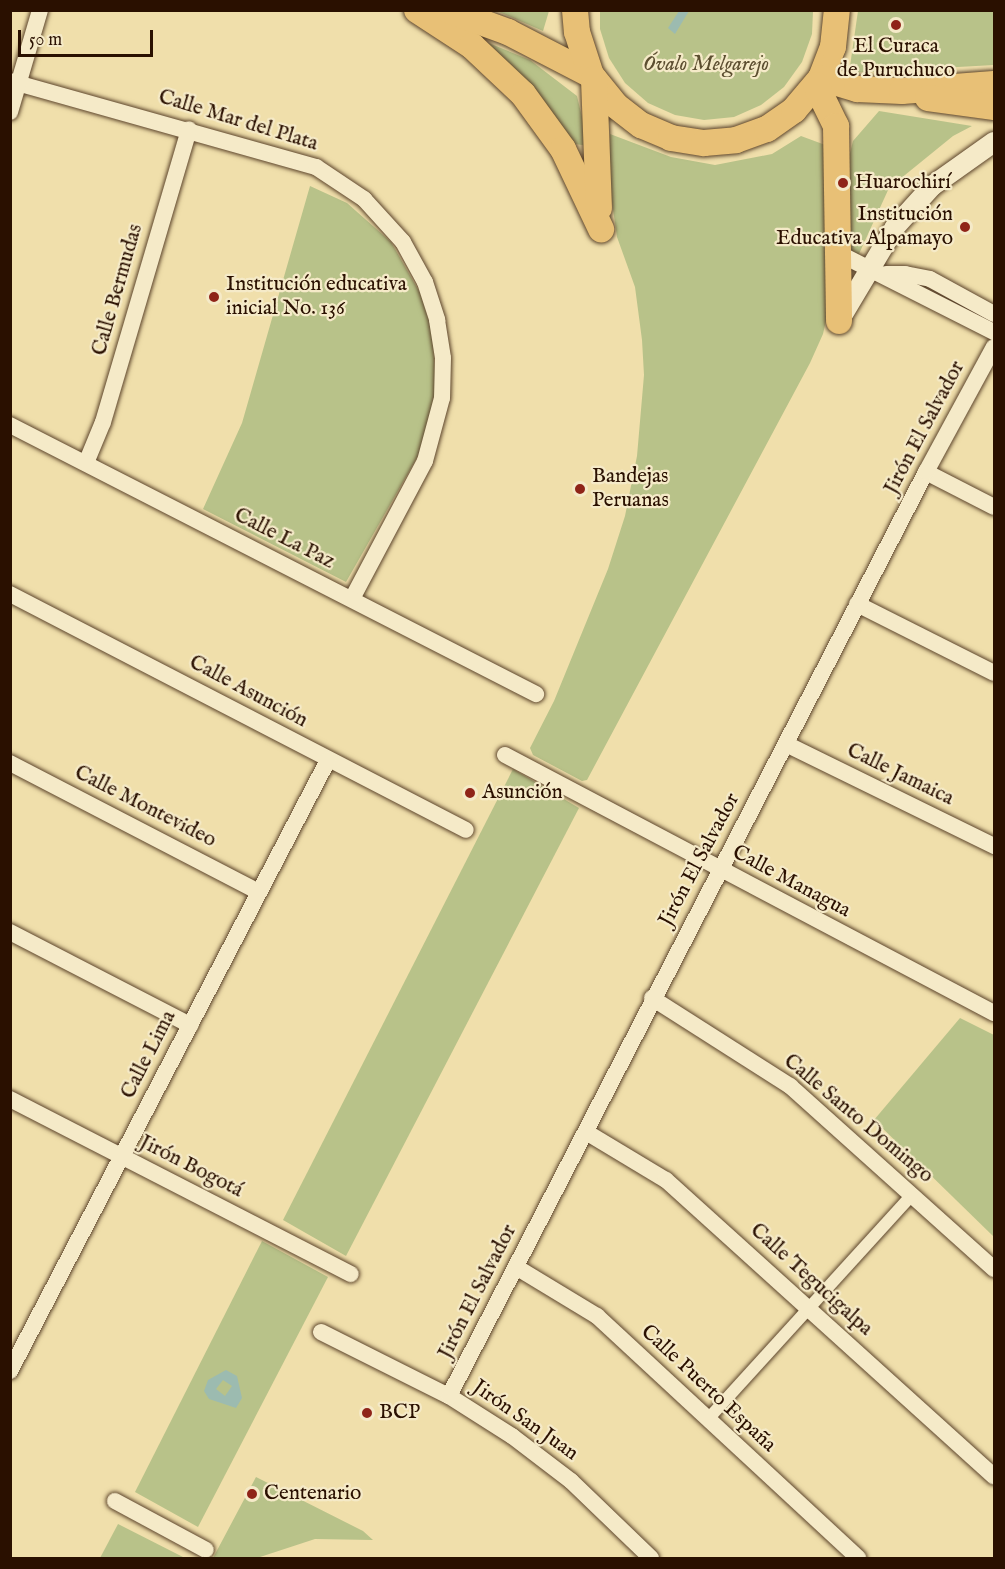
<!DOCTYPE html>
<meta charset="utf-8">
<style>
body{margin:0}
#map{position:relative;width:1005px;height:1569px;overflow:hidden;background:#f0dfab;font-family:"IM FELL English",serif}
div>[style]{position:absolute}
.green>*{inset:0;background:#b8c289}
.water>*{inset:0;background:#9cbbb0}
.roads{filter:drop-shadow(0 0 2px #5c442b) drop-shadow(0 0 2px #5c442b)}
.pedestrian>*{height:12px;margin:-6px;padding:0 6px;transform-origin:6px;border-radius:6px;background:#f5eac8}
.minor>*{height:16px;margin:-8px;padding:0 8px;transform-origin:8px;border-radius:8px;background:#f5eac8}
.tertiary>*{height:20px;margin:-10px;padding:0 10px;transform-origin:10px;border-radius:10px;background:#f5eac8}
.primary>*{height:26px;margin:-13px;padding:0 13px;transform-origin:13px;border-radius:13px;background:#e8c076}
.dots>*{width:16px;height:16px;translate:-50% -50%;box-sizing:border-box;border:3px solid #f5eac8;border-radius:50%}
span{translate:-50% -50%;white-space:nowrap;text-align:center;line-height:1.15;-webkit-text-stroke:4.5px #f5eac8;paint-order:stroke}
.poi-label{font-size:21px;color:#2a1000}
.left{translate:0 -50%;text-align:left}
.right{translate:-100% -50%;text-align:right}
.park-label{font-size:21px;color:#5c4e30;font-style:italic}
.street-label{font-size:21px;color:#2a1000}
.frame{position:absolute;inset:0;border:12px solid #2a1000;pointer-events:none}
.scale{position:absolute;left:18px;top:30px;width:135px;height:27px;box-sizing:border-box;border:3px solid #2a1000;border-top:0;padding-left:8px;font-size:18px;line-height:21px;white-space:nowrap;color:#2a1000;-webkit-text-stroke:4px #f5eac8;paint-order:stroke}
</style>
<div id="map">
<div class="green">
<i style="clip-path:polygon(497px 11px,549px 10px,549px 11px,543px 31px)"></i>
<i style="clip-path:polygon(600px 11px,813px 11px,812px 34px,802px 62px,784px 87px,761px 105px,734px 117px,704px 120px,675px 115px,648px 103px,625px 83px,609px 58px,600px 29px)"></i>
<i style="clip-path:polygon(858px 11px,994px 11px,994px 65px,849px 73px)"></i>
<i style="clip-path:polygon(474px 37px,530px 60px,577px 96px,589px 146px,575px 144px,522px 77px)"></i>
<i style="clip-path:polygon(879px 111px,972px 126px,953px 136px,889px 188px,853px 267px,846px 260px,849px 157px,853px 141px)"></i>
<i style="clip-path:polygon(610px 134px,671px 157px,715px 165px,772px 154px,801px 136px,828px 146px,829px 307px,823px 334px,810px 363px,587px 780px,582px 781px,533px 755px,530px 748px,554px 701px,608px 569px,625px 516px,637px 456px,644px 375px,642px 340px,635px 287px,617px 237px,609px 181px)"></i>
<i style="clip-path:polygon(310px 186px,347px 203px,391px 242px,420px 293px,432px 331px,436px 386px,423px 447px,346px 582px,203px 509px,242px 423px)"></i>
<i style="clip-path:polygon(513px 769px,579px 808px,346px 1256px,283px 1220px)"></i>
<i style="clip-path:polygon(960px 1018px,994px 1035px,994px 1237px,874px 1120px)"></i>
<i style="clip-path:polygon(262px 1241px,328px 1277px,198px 1527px,135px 1492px)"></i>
<i style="clip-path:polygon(256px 1477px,363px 1531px,373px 1540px,315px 1539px,257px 1558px,213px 1558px)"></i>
<i style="clip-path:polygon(118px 1524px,183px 1557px,100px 1558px)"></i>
</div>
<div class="water">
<i style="clip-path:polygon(679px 11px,689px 11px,675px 34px,668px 28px)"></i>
<i style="clip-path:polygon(evenodd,226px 1370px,237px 1376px,242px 1398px,236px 1408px,209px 1399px,204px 1391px,208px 1380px,226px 1370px,223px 1380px,232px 1386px,225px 1396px,216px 1389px,223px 1380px)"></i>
</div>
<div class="roads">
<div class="pedestrian">
<i style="left:708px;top:1419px;width:304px;rotate:-47.7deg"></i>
</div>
<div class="minor">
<i style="left:10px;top:81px;width:318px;rotate:15.7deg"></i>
<i style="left:316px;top:167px;width:58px;rotate:33.7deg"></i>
<i style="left:364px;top:199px;width:58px;rotate:47.8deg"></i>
<i style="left:403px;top:242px;width:46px;rotate:61.2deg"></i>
<i style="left:425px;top:282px;width:40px;rotate:72deg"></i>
<i style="left:437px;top:320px;width:38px;rotate:81deg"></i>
<i style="left:443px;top:358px;width:40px;rotate:91.4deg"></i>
<i style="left:442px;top:398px;width:65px;rotate:105.1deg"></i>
<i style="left:425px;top:461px;width:156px;rotate:117.9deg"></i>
<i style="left:10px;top:112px;width:106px;rotate:-73.6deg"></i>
<i style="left:838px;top:253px;width:175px;rotate:26.9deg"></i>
<i style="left:886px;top:274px;width:19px"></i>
<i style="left:905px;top:274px;width:25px;rotate:11deg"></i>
<i style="left:930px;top:279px;width:73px;rotate:28.7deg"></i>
<i style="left:10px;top:425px;width:591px;rotate:27.09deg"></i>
<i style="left:86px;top:463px;width:44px;rotate:-67.5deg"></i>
<i style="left:103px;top:422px;width:305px;rotate:-73.6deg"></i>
<i style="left:926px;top:472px;width:76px;rotate:27.2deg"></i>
<i style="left:10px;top:594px;width:513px;rotate:27.36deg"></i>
<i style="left:857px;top:604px;width:153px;rotate:26.7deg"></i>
<i style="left:786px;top:744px;width:232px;rotate:26.1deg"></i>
<i style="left:505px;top:755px;width:553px;rotate:27.82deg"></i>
<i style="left:10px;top:763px;width:280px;rotate:27.4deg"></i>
<i style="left:10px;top:932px;width:203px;rotate:27.3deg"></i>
<i style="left:652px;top:998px;width:164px;rotate:32.5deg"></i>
<i style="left:790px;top:1086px;width:274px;rotate:41.9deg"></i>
<i style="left:10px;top:1099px;width:383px;rotate:27.2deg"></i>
<i style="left:586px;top:1132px;width:93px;rotate:31deg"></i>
<i style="left:666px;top:1180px;width:442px;rotate:42.1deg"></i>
<i style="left:516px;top:1267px;width:95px;rotate:31.2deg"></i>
<i style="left:597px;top:1316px;width:356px;rotate:42.8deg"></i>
<i style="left:321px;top:1332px;width:143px;rotate:26.6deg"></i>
<i style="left:449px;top:1396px;width:75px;rotate:32.4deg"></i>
<i style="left:512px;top:1436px;width:74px;rotate:37.3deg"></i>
<i style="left:571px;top:1481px;width:111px;rotate:43.9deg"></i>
<i style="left:10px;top:1371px;width:689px;rotate:-62.5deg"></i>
<i style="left:449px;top:1396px;width:1040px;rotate:-62.7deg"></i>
<i style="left:926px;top:472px;width:142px;rotate:-61.5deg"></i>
<i style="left:115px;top:1501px;width:103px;rotate:28.3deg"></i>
</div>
<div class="tertiary">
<i style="left:839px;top:321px;width:109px;rotate:-59.2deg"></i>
<i style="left:895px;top:227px;width:55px;rotate:-47.9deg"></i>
<i style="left:932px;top:186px;width:76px;rotate:-35.4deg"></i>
</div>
<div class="primary">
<i style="left:417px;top:10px;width:66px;rotate:33.2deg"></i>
<i style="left:472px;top:46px;width:70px;rotate:43.3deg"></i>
<i style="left:523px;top:94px;width:68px;rotate:54deg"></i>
<i style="left:563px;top:149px;width:89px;rotate:64.6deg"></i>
<i style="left:448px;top:10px;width:64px;rotate:20.1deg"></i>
<i style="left:508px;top:32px;width:93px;rotate:27.4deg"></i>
<i style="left:575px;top:10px;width:22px;rotate:85deg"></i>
<i style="left:577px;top:32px;width:45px;rotate:72deg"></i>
<i style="left:591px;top:75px;width:38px;rotate:51deg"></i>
<i style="left:615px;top:105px;width:33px;rotate:38deg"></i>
<i style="left:641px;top:125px;width:33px;rotate:23deg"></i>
<i style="left:671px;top:138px;width:33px;rotate:9deg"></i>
<i style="left:704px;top:143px;width:32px;rotate:-5deg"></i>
<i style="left:736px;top:140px;width:33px;rotate:-20deg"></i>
<i style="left:767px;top:129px;width:33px;rotate:-35deg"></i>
<i style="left:794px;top:110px;width:42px;rotate:-49.8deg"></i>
<i style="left:821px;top:78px;width:33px;rotate:-69deg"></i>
<i style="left:833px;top:47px;width:37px;rotate:-84deg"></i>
<i style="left:821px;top:78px;width:38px;rotate:17deg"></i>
<i style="left:857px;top:89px;width:45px;rotate:2.5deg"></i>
<i style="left:902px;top:91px;width:92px;rotate:-4.4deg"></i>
<i style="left:594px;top:79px;width:129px;rotate:87.8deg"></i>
<i style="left:816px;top:85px;width:46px;rotate:64deg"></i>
<i style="left:836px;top:126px;width:195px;rotate:89.1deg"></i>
<i style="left:928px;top:98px;width:67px;rotate:7.8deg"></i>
</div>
</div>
<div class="dots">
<i style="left:896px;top:25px;background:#8f2418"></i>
<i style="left:843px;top:183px;background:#8f2418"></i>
<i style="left:965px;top:227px;background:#8f2418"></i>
<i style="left:214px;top:297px;background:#8f2418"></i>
<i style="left:580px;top:489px;background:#8f2418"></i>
<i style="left:470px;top:793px;background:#8f2418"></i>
<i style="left:367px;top:1413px;background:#8f2418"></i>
<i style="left:252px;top:1494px;background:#8f2418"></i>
</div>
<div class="poi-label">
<span style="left:896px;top:59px">El Curaca<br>de Puruchuco</span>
<span class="left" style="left:855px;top:183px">Huarochirí</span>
<span class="right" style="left:953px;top:227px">Institución<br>Educativa Alpamayo</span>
<span class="left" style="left:226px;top:297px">Institución educativa<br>inicial No. 136</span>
<span class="left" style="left:592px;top:489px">Bandejas<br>Peruanas</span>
<span class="left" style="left:482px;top:793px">Asunción</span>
<span class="left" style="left:379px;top:1413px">BCP</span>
<span class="left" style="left:264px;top:1494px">Centenario</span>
</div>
<div class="park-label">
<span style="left:706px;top:65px">Óvalo Melgarejo</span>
</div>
<div class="street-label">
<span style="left:238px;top:121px;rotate:17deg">Calle Mar del Plata</span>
<span style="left:118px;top:290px;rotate:-74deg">Calle Bermudas</span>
<span style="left:925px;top:428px;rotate:-62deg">Jirón El Salvador</span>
<span style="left:284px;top:539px;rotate:27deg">Calle La Paz</span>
<span style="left:248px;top:692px;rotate:28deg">Calle Asunción</span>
<span style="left:900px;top:775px;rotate:26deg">Calle Jamaica</span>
<span style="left:145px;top:807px;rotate:27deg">Calle Montevideo</span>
<span style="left:700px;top:860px;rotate:-62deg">Jirón El Salvador</span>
<span style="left:791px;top:882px;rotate:28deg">Calle Managua</span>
<span style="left:149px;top:1055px;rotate:-63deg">Calle Lima</span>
<span style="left:858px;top:1119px;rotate:40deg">Calle Santo Domingo</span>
<span style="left:191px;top:1167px;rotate:27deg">Jirón Bogotá</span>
<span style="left:811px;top:1280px;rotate:42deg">Calle Tegucigalpa</span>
<span style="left:478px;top:1292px;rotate:-63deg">Jirón El Salvador</span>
<span style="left:708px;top:1389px;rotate:43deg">Calle Puerto España</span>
<span style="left:525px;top:1421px;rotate:35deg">Jirón San Juan</span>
</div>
<div class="frame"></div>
<div class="scale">50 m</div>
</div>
